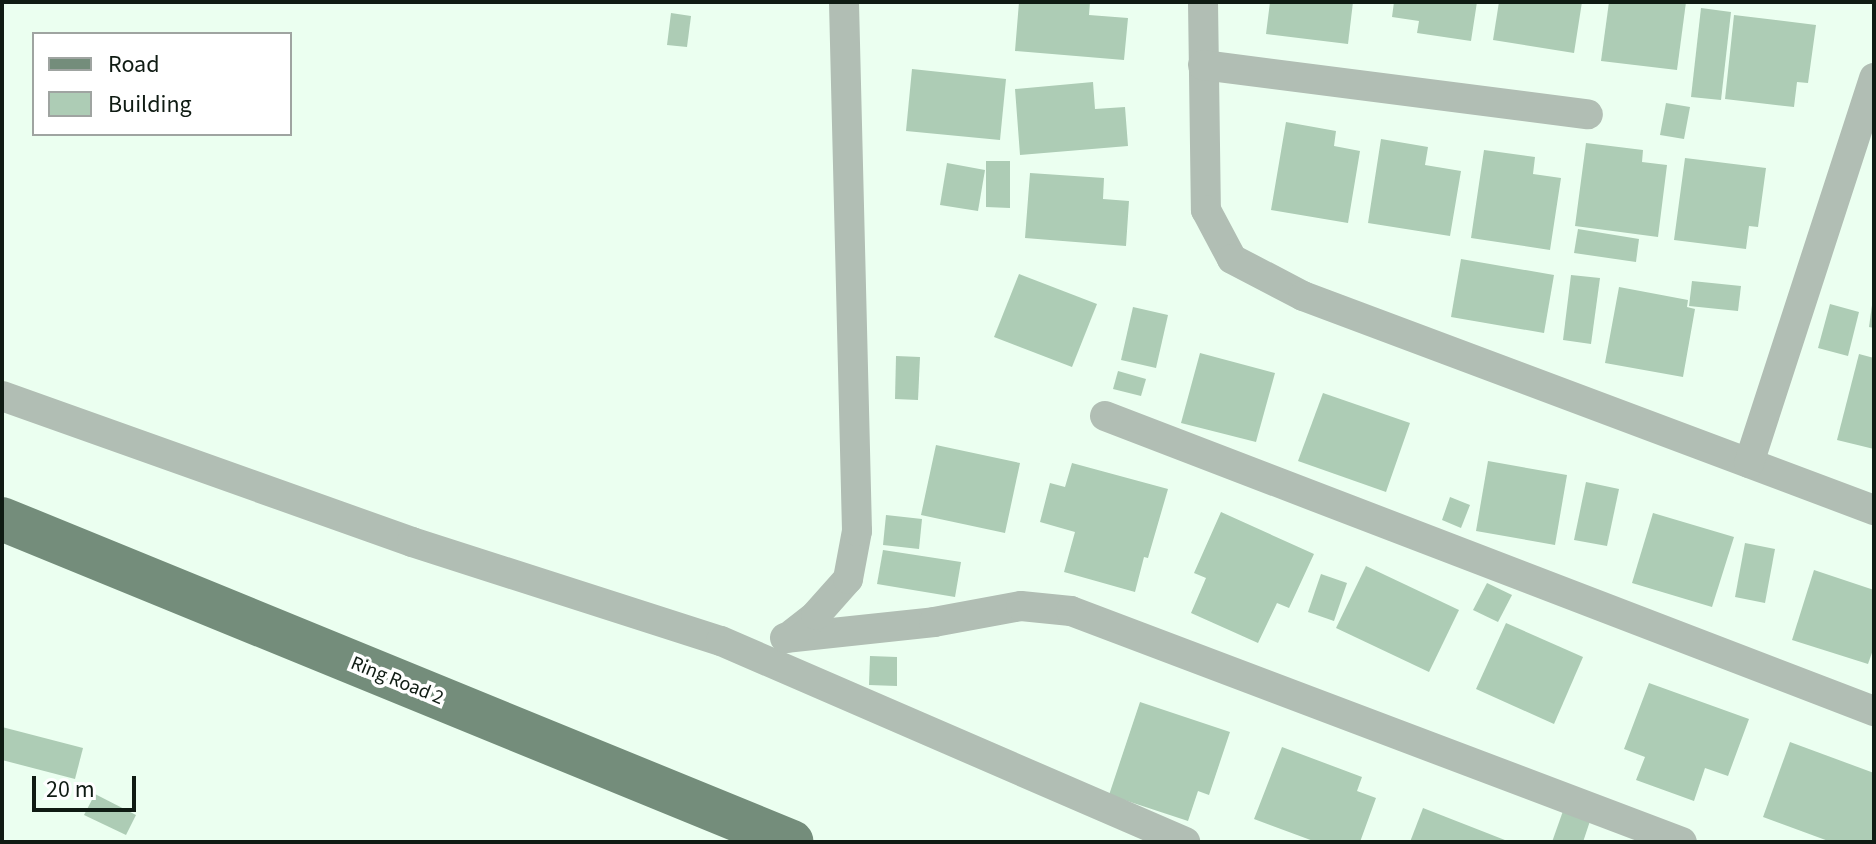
<!DOCTYPE html>
<style>
body{margin:0}
#map{position:relative;width:1876px;height:844px;overflow:hidden;background:#ebfff0;font-family:"Source Sans 3",sans-serif}
div>[style]{position:absolute}
.building>*{inset:0;background:#adccb5}
.street>*{height:30px;margin:-15px;padding:0 15px;transform-origin:15px;border-radius:15px;background:#b1beb4}
.primary>*{height:44px;margin:-22px;padding:0 22px;transform-origin:22px;border-radius:22px;background:#748d7b}
span{translate:-50% -50%;white-space:nowrap;text-align:center;line-height:1.15;-webkit-text-stroke:7px #fff;paint-order:stroke}
.street-label{font-size:20px;color:#0f1b13}
.frame{position:absolute;inset:0;border:4px solid #0f1b13;pointer-events:none}
.legend{position:absolute;left:32px;top:32px;width:260px;height:104px;box-sizing:border-box;background:#fff;border:2px solid #9fa4a1;margin:0;padding:10px 14px;list-style:none;font-size:24px;color:#0f1b13}
.legend li{display:flex;align-items:center;gap:16px;height:40px}
.legend b{width:40px;border:2px solid #9fa4a1}
.scale{position:absolute;left:32px;top:776px;width:104px;height:36px;box-sizing:border-box;border:4px solid #0f1b13;border-top:0;padding-left:10px;font-size:24px;line-height:28px;white-space:nowrap;color:#0f1b13;-webkit-text-stroke:6px #fff;paint-order:stroke}
</style>
<div id="map">
<div class="building">
<i style="clip-path:polygon(1019px 2px,1090px 2px,1089px 15px,1128px 18px,1124px 60px,1015px 51px)"></i>
<i style="clip-path:polygon(1270px 2px,1353px 2px,1348px 44px,1266px 34px)"></i>
<i style="clip-path:polygon(1394px 2px,1477px 2px,1471px 41px,1417px 33px,1419px 21px,1392px 17px)"></i>
<i style="clip-path:polygon(1499px 2px,1582px 2px,1574px 53px,1493px 40px)"></i>
<i style="clip-path:polygon(1609px 2px,1686px 2px,1677px 70px,1601px 61px)"></i>
<i style="clip-path:polygon(1701px 8px,1731px 12px,1721px 100px,1691px 97px)"></i>
<i style="clip-path:polygon(671px 13px,691px 16px,687px 47px,667px 45px)"></i>
<i style="clip-path:polygon(1734px 15px,1816px 25px,1808px 83px,1797px 82px,1794px 107px,1725px 99px)"></i>
<i style="clip-path:polygon(912px 69px,1006px 79px,1000px 140px,906px 131px)"></i>
<i style="clip-path:polygon(1093px 82px,1095px 109px,1125px 107px,1128px 146px,1020px 155px,1015px 89px)"></i>
<i style="clip-path:polygon(1666px 103px,1690px 107px,1684px 139px,1660px 135px)"></i>
<i style="clip-path:polygon(1286px 122px,1336px 131px,1334px 146px,1360px 151px,1348px 223px,1271px 210px)"></i>
<i style="clip-path:polygon(1381px 139px,1428px 147px,1425px 165px,1461px 171px,1450px 236px,1368px 223px)"></i>
<i style="clip-path:polygon(1586px 143px,1643px 150px,1642px 162px,1667px 165px,1658px 237px,1575px 226px)"></i>
<i style="clip-path:polygon(1484px 150px,1535px 157px,1533px 174px,1561px 178px,1550px 250px,1471px 238px)"></i>
<i style="clip-path:polygon(1685px 158px,1766px 168px,1758px 227px,1749px 226px,1746px 249px,1674px 240px)"></i>
<i style="clip-path:polygon(986px 161px,1010px 161px,1010px 208px,986px 207px)"></i>
<i style="clip-path:polygon(947px 163px,985px 170px,978px 211px,940px 205px)"></i>
<i style="clip-path:polygon(1030px 173px,1104px 178px,1103px 199px,1129px 201px,1126px 246px,1025px 238px)"></i>
<i style="clip-path:polygon(1578px 229px,1639px 239px,1636px 262px,1574px 253px)"></i>
<i style="clip-path:polygon(1461px 259px,1554px 275px,1544px 333px,1451px 317px)"></i>
<i style="clip-path:polygon(1019px 274px,1097px 304px,1072px 367px,994px 337px)"></i>
<i style="clip-path:polygon(1571px 275px,1600px 278px,1591px 344px,1563px 340px)"></i>
<i style="clip-path:polygon(1692px 281px,1741px 286px,1738px 311px,1689px 306px)"></i>
<i style="clip-path:polygon(1619px 287px,1688px 300px,1687px 307px,1695px 309px,1683px 377px,1605px 363px)"></i>
<i style="clip-path:polygon(1830px 304px,1859px 312px,1848px 356px,1818px 348px)"></i>
<i style="clip-path:polygon(1872px 305px,1874px 305px,1874px 328px,1869px 327px)"></i>
<i style="clip-path:polygon(1133px 307px,1168px 315px,1156px 368px,1121px 360px)"></i>
<i style="clip-path:polygon(1200px 353px,1275px 373px,1256px 442px,1181px 423px)"></i>
<i style="clip-path:polygon(1859px 354px,1874px 358px,1874px 449px,1837px 440px)"></i>
<i style="clip-path:polygon(896px 356px,920px 357px,918px 400px,895px 399px)"></i>
<i style="clip-path:polygon(1118px 371px,1146px 379px,1141px 396px,1113px 389px)"></i>
<i style="clip-path:polygon(1323px 393px,1410px 423px,1386px 492px,1298px 461px)"></i>
<i style="clip-path:polygon(936px 445px,1020px 463px,1005px 533px,921px 515px)"></i>
<i style="clip-path:polygon(1488px 461px,1567px 475px,1555px 545px,1476px 531px)"></i>
<i style="clip-path:polygon(1072px 463px,1168px 489px,1148px 558px,1144px 557px,1135px 592px,1064px 572px,1075px 532px,1040px 522px,1050px 483px,1065px 487px)"></i>
<i style="clip-path:polygon(1586px 482px,1619px 489px,1607px 546px,1574px 540px)"></i>
<i style="clip-path:polygon(1450px 497px,1470px 505px,1461px 528px,1442px 520px)"></i>
<i style="clip-path:polygon(1221px 512px,1314px 554px,1289px 608px,1277px 603px,1258px 643px,1191px 613px,1206px 578px,1194px 573px)"></i>
<i style="clip-path:polygon(1653px 513px,1734px 537px,1712px 607px,1632px 583px)"></i>
<i style="clip-path:polygon(886px 515px,922px 519px,919px 549px,883px 545px)"></i>
<i style="clip-path:polygon(1745px 543px,1775px 549px,1765px 603px,1735px 597px)"></i>
<i style="clip-path:polygon(883px 550px,961px 562px,955px 597px,877px 584px)"></i>
<i style="clip-path:polygon(1366px 566px,1459px 610px,1429px 672px,1336px 628px)"></i>
<i style="clip-path:polygon(1814px 570px,1874px 590px,1874px 647px,1868px 664px,1792px 640px)"></i>
<i style="clip-path:polygon(1321px 574px,1347px 583px,1334px 621px,1308px 612px)"></i>
<i style="clip-path:polygon(1487px 583px,1512px 595px,1498px 622px,1473px 610px)"></i>
<i style="clip-path:polygon(1506px 623px,1583px 657px,1554px 724px,1476px 689px)"></i>
<i style="clip-path:polygon(870px 656px,897px 657px,897px 686px,869px 685px)"></i>
<i style="clip-path:polygon(1649px 683px,1749px 719px,1728px 776px,1705px 768px,1694px 801px,1636px 780px,1645px 757px,1624px 749px)"></i>
<i style="clip-path:polygon(1140px 702px,1230px 732px,1209px 795px,1198px 791px,1188px 821px,1109px 795px)"></i>
<i style="clip-path:polygon(2px 727px,83px 748px,75px 779px,2px 760px)"></i>
<i style="clip-path:polygon(1790px 742px,1874px 773px,1874px 842px,1831px 842px,1763px 817px)"></i>
<i style="clip-path:polygon(1282px 747px,1362px 777px,1357px 791px,1376px 798px,1360px 842px,1316px 842px,1254px 819px)"></i>
<i style="clip-path:polygon(95px 794px,136px 815px,126px 835px,84px 815px)"></i>
<i style="clip-path:polygon(1423px 808px,1510px 842px,1410px 842px)"></i>
<i style="clip-path:polygon(1563px 811px,1590px 821px,1583px 842px,1552px 842px)"></i>
</div>
<div class="street">
<i style="left:1203px;top:2px;width:208px;rotate:89.2deg"></i>
<i style="left:1206px;top:210px;width:55px;rotate:62deg"></i>
<i style="left:1232px;top:259px;width:80px;rotate:27.5deg"></i>
<i style="left:1303px;top:296px;width:610px;rotate:20.55deg"></i>
<i style="left:1203px;top:65px;width:388px;rotate:7.3deg"></i>
<i style="left:2px;top:396px;width:435px;rotate:19.6deg"></i>
<i style="left:412px;top:542px;width:324px;rotate:17.8deg"></i>
<i style="left:721px;top:641px;width:506px;rotate:23.42deg"></i>
<i style="left:1105px;top:416px;width:824px;rotate:20.99deg"></i>
<i style="left:1749px;top:463px;width:405px;rotate:-72deg"></i>
<i style="left:785px;top:638px;width:150px;rotate:-6.1deg"></i>
<i style="left:934px;top:622px;width:88px;rotate:-10.4deg"></i>
<i style="left:1021px;top:606px;width:50px;rotate:5.7deg"></i>
<i style="left:1071px;top:611px;width:653px;rotate:20.71deg"></i>
<i style="left:787px;top:638px;width:37px;rotate:-38deg"></i>
<i style="left:816px;top:615px;width:48px;rotate:-48.4deg"></i>
<i style="left:848px;top:579px;width:49px;rotate:-79.4deg"></i>
<i style="left:857px;top:531px;width:529px;rotate:-91.41deg"></i>
</div>
<div class="primary">
<i style="left:2px;top:519px;width:853px;rotate:22.24deg"></i>
</div>
<div class="street-label">
<span style="left:397px;top:681px;rotate:22deg">Ring Road 2</span>
</div>
<div class="frame"></div>
<ul class="legend">
<li><b style="height:10px;background:#748d7b"></b>Road</li>
<li><b style="height:22px;background:#adccb5"></b>Building</li>
</ul>
<div class="scale">20 m</div>
</div>
